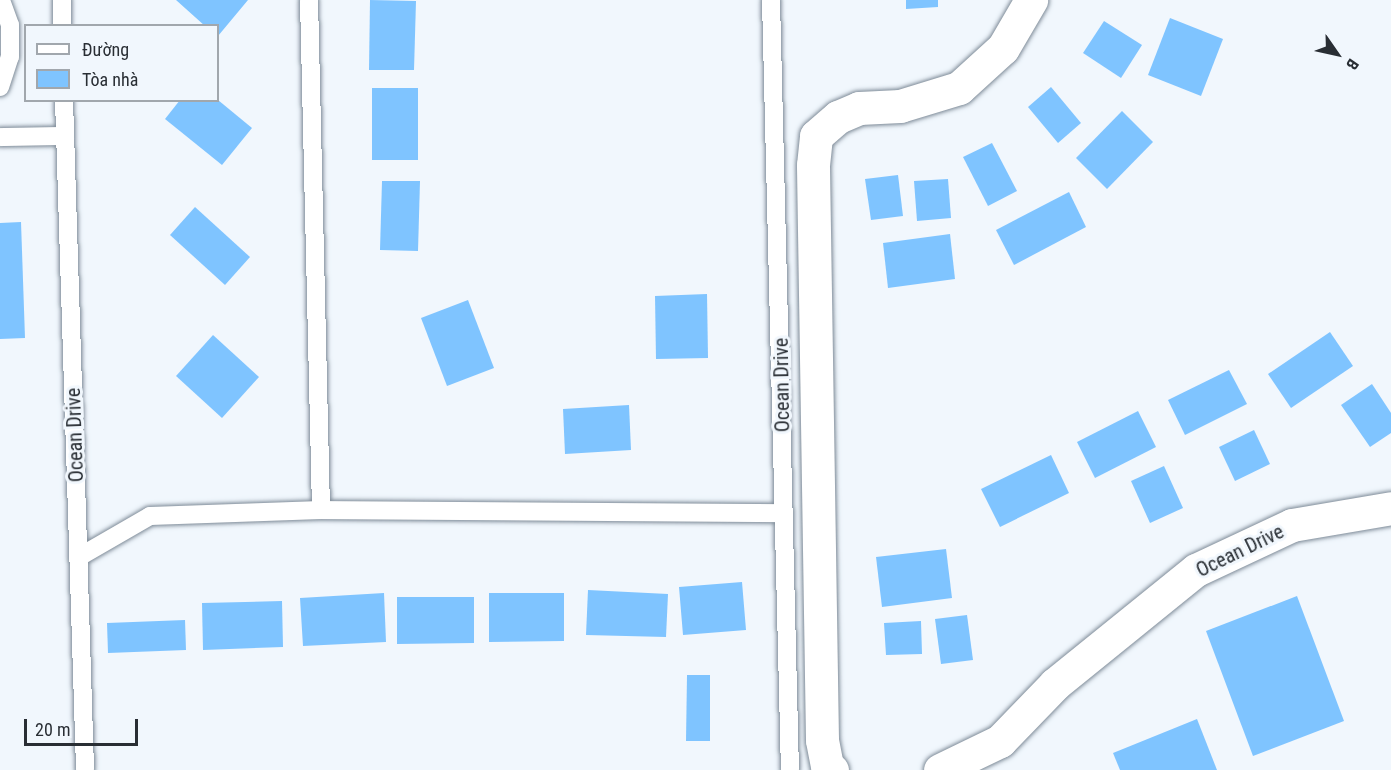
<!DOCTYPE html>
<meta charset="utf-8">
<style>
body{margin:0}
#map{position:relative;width:1391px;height:770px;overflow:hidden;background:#f1f7fd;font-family:"Roboto Condensed",sans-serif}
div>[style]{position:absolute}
.building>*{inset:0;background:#7fc4ff}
.roads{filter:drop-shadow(0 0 2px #7e8b98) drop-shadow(0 0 2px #7e8b98)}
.lane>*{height:18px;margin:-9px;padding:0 9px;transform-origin:9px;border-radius:9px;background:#fff}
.street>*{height:33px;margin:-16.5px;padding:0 16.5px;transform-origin:16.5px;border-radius:16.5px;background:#fff}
span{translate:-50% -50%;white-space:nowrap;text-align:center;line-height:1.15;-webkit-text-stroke:6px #f1f7fd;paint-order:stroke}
.street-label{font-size:20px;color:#292e34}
.legend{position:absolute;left:24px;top:24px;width:195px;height:78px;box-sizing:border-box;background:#f1f7fd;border:2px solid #a1a7ad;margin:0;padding:8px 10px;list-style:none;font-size:18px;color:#292e34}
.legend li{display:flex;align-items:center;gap:12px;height:30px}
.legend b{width:30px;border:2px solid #a1a7ad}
.north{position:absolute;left:1307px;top:24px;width:60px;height:60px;-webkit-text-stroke:4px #f1f7fd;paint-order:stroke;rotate:124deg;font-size:16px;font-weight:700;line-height:24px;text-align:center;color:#292e34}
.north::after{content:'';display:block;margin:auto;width:21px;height:27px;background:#292e34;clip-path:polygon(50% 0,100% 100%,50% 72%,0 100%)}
.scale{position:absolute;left:24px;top:719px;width:114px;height:27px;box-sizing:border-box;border:3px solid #292e34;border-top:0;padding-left:8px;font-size:18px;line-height:21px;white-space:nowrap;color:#292e34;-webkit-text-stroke:4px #f1f7fd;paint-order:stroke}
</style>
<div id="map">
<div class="building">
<i style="clip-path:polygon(176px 0,248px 0,218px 36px,218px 26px,205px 26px)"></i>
<i style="clip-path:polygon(370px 0,416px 1px,414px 70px,369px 70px)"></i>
<i style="clip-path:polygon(906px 0,938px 0,938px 7px,906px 9px)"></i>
<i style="clip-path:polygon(1170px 18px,1223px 39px,1201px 96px,1148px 75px)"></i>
<i style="clip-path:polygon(1104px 21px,1142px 45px,1121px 78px,1083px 53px)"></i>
<i style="clip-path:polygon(1051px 87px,1081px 123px,1058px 143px,1028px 107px)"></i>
<i style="clip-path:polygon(372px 88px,418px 88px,418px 160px,372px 160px)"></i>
<i style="clip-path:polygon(180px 100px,218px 100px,252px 128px,222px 165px,165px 119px)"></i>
<i style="clip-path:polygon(1122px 111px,1153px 142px,1107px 189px,1076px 158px)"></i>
<i style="clip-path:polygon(992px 143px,1017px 191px,988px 206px,963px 157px)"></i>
<i style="clip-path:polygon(898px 175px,903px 216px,871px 220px,865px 179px)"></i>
<i style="clip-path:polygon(948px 179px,951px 218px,917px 221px,914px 181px)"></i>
<i style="clip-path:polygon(382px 181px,420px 181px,418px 251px,380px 250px)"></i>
<i style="clip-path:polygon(1069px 192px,1086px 227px,1014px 265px,996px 230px)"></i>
<i style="clip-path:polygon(195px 207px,250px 257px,225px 285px,170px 235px)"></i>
<i style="clip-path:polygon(21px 222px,25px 338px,0 339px,0 223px)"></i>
<i style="clip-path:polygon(950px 234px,955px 279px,888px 288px,883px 243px)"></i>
<i style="clip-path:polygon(707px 294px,708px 358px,656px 359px,655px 296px)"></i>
<i style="clip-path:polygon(468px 300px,494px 368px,447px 386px,421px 318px)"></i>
<i style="clip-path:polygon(1330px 332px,1353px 366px,1291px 408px,1268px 374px)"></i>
<i style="clip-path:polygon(213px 335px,259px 377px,222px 418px,176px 376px)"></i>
<i style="clip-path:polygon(1229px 370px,1247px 404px,1185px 435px,1168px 400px)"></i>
<i style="clip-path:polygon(1372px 384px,1391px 413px,1391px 433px,1370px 447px,1341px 405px)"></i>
<i style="clip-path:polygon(629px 405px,631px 450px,565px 454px,563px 409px)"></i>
<i style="clip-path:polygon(1138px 411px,1156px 447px,1095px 478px,1077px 442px)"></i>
<i style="clip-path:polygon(1254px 430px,1270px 464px,1235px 481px,1219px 447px)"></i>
<i style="clip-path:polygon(1051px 455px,1069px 493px,1000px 527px,981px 489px)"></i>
<i style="clip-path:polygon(1164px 466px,1183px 508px,1150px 523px,1131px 481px)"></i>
<i style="clip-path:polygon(946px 549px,952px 598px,882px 607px,876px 557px)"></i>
<i style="clip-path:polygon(742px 582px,746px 630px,683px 635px,679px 587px)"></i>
<i style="clip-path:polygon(588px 590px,668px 594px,666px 637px,586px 635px)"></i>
<i style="clip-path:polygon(384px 593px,386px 642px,303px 646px,300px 598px)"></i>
<i style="clip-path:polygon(489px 593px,564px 593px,564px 641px,489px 642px)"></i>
<i style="clip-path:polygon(1297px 596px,1344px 721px,1253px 756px,1206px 631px)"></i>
<i style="clip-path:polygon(397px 597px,474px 597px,474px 643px,397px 644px)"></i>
<i style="clip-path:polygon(282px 601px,283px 647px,203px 650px,202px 603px)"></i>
<i style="clip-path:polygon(967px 615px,973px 660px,941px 664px,935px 619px)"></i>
<i style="clip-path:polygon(185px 620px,186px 650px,108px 653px,107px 623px)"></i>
<i style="clip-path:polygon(921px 621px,922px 654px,886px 655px,884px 623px)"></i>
<i style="clip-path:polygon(687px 675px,710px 675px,710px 741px,686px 741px)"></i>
<i style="clip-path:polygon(1197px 719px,1217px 770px,1120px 770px,1113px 753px)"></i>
</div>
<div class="roads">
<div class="lane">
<i style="left:62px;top:0;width:26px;rotate:90deg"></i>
<i style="left:309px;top:0;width:510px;rotate:88.65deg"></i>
<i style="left:771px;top:0;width:770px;rotate:88.59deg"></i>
<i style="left:0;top:87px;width:32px;rotate:-72deg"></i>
<i style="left:10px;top:57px;width:32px;rotate:-90deg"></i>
<i style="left:10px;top:25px;width:27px;rotate:-110deg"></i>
<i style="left:64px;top:100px;width:670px;rotate:88.2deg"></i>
<i style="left:0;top:137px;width:65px;rotate:-0.9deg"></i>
<i style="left:79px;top:557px;width:82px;rotate:-30deg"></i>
<i style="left:150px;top:516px;width:171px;rotate:-2deg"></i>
<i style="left:321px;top:510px;width:463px;rotate:0.4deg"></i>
</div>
<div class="street">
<i style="left:832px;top:770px;width:6px;rotate:-141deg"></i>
<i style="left:827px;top:766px;width:26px;rotate:-101deg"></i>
<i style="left:822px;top:740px;width:575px;rotate:-90.9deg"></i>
<i style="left:813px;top:165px;width:29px;rotate:-84deg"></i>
<i style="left:816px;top:136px;width:29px;rotate:-41deg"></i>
<i style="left:838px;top:117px;width:23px;rotate:-23deg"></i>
<i style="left:859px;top:108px;width:41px;rotate:-2.8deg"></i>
<i style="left:900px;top:106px;width:62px;rotate:-17deg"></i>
<i style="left:959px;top:88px;width:59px;rotate:-42.3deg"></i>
<i style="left:1003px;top:48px;width:56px;rotate:-59.7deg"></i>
<i style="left:940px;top:770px;width:67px;rotate:-25.8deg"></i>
<i style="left:1000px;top:741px;width:79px;rotate:-46deg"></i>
<i style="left:1055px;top:684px;width:181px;rotate:-39deg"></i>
<i style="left:1196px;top:570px;width:106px;rotate:-25.1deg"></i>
<i style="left:1292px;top:525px;width:100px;rotate:-9.7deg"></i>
</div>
</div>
<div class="street-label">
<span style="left:782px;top:385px;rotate:-91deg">Ocean Drive</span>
<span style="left:75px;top:435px;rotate:-92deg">Ocean Drive</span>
<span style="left:1240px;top:551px;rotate:-26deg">Ocean Drive</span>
</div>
<ul class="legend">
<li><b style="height:8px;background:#fff"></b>Đường</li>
<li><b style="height:16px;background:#7fc4ff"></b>Tòa nhà</li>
</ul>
<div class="north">B</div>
<div class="scale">20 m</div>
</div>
